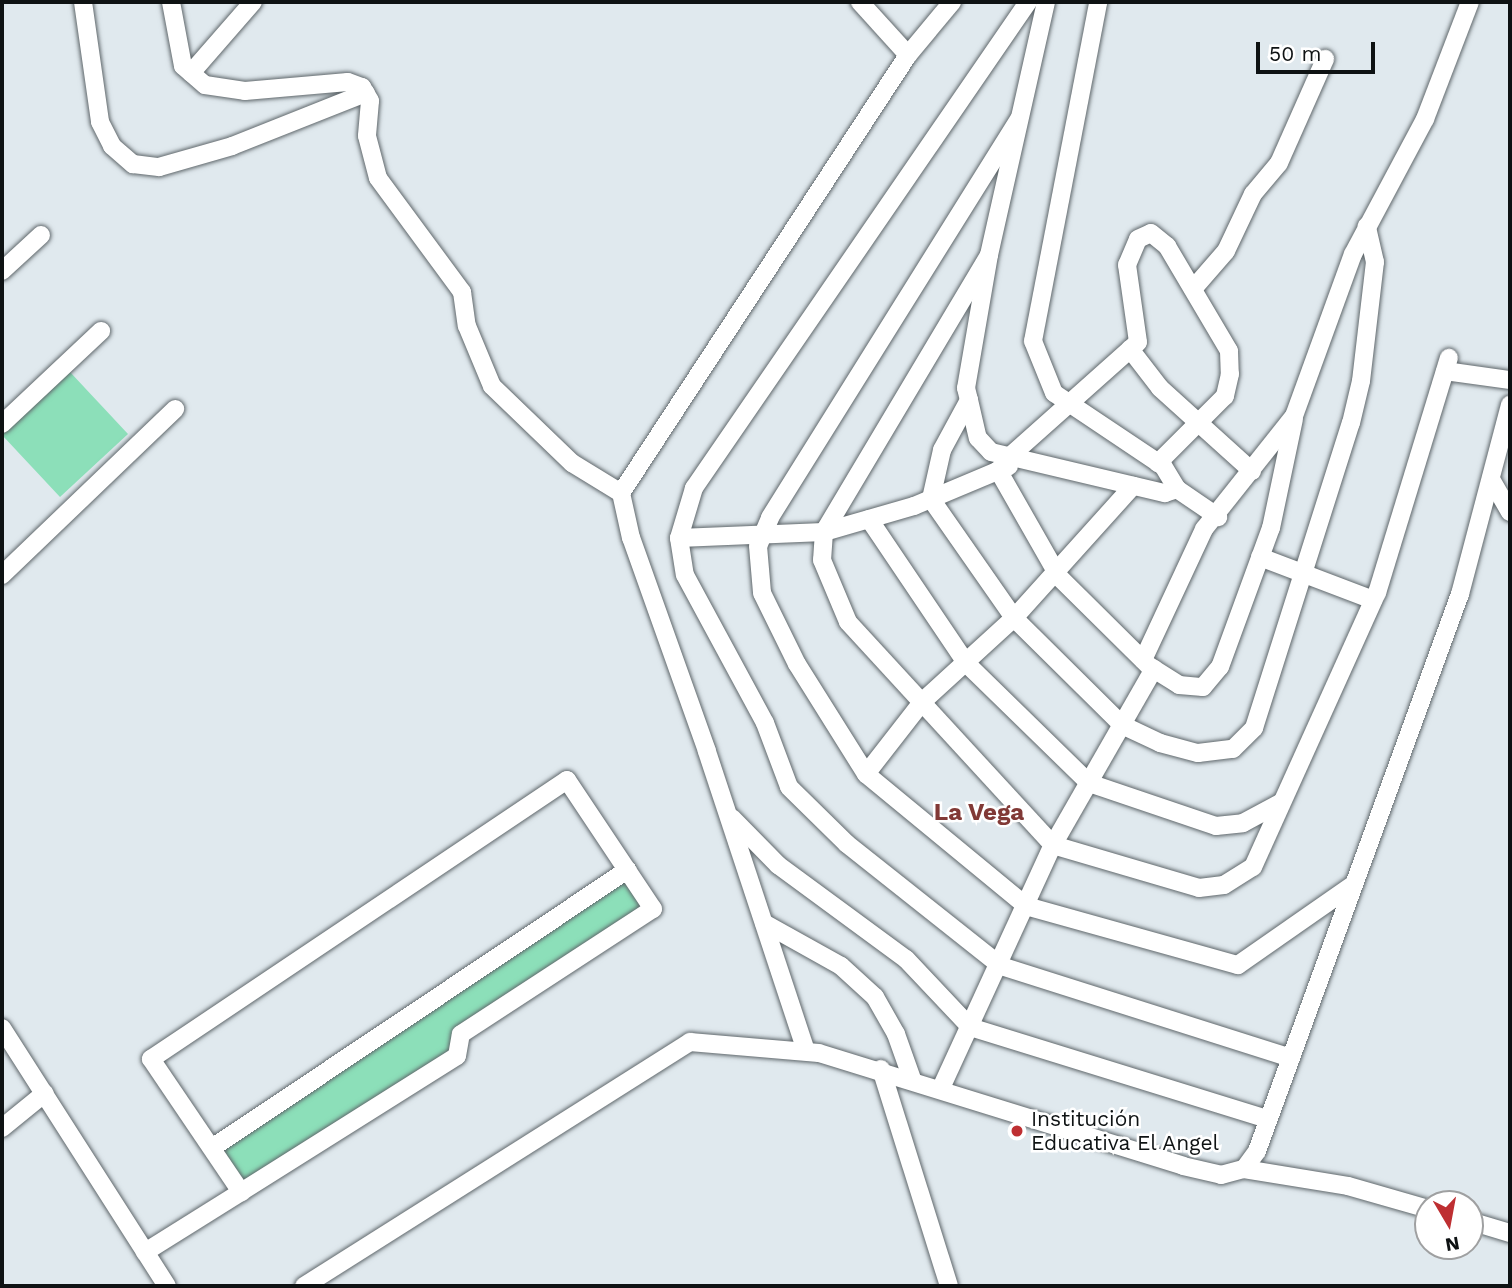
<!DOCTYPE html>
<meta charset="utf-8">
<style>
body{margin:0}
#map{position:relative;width:1512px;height:1288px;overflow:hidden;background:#e0e9ee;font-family:"Work Sans",sans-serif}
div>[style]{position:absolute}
.green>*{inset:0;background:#8cdfb9}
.roads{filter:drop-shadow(0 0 2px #5f676b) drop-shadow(0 0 2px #5f676b)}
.minor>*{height:18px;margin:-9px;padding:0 9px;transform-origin:9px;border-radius:9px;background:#fff}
.dots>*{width:19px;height:19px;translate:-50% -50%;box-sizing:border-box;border:4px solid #fff;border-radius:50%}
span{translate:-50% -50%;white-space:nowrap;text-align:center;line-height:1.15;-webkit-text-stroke:5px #fff;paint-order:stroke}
.poi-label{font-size:21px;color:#0e1213}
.left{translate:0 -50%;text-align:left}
.quarter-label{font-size:24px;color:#813936;font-weight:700}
.frame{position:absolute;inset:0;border:4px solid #0e1213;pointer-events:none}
.north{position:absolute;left:1414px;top:1190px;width:70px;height:70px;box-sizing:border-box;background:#fff;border:2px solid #9fa0a1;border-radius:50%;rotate:170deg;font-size:19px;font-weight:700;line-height:28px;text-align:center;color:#0e1213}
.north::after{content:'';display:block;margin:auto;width:24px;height:32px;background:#be2f32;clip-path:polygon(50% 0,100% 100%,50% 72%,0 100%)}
.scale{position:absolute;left:1256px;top:42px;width:119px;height:32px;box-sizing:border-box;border:4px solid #0e1213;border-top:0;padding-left:9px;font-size:21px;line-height:24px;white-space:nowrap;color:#0e1213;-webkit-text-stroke:5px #fff;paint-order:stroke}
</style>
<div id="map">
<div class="green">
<i style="clip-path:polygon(70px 372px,128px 434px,60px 497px,2px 435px)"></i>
<i style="clip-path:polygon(626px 878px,641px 907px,451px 1051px,242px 1184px,220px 1148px)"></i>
</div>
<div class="roads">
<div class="minor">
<i style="left:83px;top:2px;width:121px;rotate:81.9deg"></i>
<i style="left:100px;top:122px;width:27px;rotate:63deg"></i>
<i style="left:112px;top:146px;width:28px;rotate:41deg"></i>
<i style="left:133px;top:164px;width:26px;rotate:7deg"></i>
<i style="left:159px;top:167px;width:76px;rotate:-16deg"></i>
<i style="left:232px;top:146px;width:144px;rotate:-21.6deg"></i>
<i style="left:171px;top:2px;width:65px;rotate:79.4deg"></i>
<i style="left:183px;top:66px;width:29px;rotate:41deg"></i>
<i style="left:205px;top:85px;width:40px;rotate:8.5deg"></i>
<i style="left:245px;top:91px;width:103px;rotate:-5deg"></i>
<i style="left:348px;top:82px;width:15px;rotate:20deg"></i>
<i style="left:362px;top:87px;width:16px;rotate:60deg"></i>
<i style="left:370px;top:101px;width:35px;rotate:95deg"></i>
<i style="left:367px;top:136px;width:43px;rotate:75.3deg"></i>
<i style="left:378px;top:178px;width:142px;rotate:53.6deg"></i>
<i style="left:462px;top:292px;width:34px;rotate:82deg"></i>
<i style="left:467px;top:326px;width:65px;rotate:67.4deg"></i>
<i style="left:492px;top:386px;width:111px;rotate:43.9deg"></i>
<i style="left:572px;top:463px;width:57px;rotate:31.5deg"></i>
<i style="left:1028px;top:2px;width:590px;rotate:124.5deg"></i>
<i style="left:694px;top:488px;width:52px;rotate:106.7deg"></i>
<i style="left:679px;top:538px;width:37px;rotate:81deg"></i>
<i style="left:685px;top:575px;width:168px;rotate:61.6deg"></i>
<i style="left:765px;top:723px;width:68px;rotate:69.4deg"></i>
<i style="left:789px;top:787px;width:81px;rotate:44.5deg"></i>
<i style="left:847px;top:844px;width:196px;rotate:38.4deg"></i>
<i style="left:1001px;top:966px;width:304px;rotate:17.6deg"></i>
<i style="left:1046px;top:2px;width:259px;rotate:102.7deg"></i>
<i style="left:989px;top:255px;width:135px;rotate:99.8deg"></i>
<i style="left:966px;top:388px;width:12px;rotate:76deg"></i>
<i style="left:969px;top:400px;width:39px;rotate:77deg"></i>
<i style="left:978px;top:438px;width:19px;rotate:47deg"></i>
<i style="left:991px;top:452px;width:179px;rotate:13.3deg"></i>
<i style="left:1165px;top:493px;width:13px;rotate:-18deg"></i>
<i style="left:1177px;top:489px;width:27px;rotate:-121deg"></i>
<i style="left:1163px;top:466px;width:131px;rotate:-146.2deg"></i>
<i style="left:1054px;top:393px;width:56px;rotate:-112deg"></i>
<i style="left:1033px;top:341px;width:345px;rotate:-79.1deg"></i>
<i style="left:908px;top:55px;width:69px;rotate:-50.3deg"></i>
<i style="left:191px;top:73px;width:94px;rotate:-48.9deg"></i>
<i style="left:1019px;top:119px;width:470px;rotate:122deg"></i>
<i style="left:770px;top:518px;width:30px;rotate:113deg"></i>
<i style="left:758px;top:546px;width:47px;rotate:85.1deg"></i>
<i style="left:762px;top:593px;width:79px;rotate:63.8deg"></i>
<i style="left:797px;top:664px;width:130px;rotate:57.9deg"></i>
<i style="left:866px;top:774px;width:207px;rotate:39.5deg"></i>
<i style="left:1026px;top:906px;width:220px;rotate:15.6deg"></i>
<i style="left:1238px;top:965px;width:141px;rotate:-34.9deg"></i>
<i style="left:989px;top:255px;width:322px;rotate:120.8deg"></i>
<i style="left:824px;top:532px;width:28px;rotate:94deg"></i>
<i style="left:822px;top:560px;width:67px;rotate:67.2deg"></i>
<i style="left:848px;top:622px;width:303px;rotate:47.4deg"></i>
<i style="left:1053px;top:845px;width:152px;rotate:16.4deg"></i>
<i style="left:1199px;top:888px;width:25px;rotate:-7deg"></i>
<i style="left:1224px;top:885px;width:34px;rotate:-32deg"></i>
<i style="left:1253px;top:867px;width:301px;rotate:-65.7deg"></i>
<i style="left:1377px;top:593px;width:246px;rotate:-73deg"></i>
<i style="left:2px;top:271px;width:53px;rotate:-42.7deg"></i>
<i style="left:1193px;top:289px;width:50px;rotate:-49deg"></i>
<i style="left:1226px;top:251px;width:63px;rotate:-64.7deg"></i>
<i style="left:1253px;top:194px;width:40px;rotate:-50deg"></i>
<i style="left:1279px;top:163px;width:114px;rotate:-66.1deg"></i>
<i style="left:1130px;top:349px;width:49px;rotate:52.4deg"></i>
<i style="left:1160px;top:388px;width:124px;rotate:42.1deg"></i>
<i style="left:1445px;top:371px;width:66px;rotate:7.9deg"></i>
<i style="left:969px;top:400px;width:57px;rotate:118.4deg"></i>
<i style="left:942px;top:450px;width:50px;rotate:102.7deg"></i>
<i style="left:931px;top:499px;width:145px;rotate:55.1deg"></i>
<i style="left:1014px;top:618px;width:152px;rotate:44.7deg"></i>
<i style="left:1122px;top:725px;width:42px;rotate:25.3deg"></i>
<i style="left:1160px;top:743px;width:39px;rotate:15deg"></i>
<i style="left:1198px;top:753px;width:35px;rotate:-7deg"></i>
<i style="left:1233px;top:749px;width:30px;rotate:-45deg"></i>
<i style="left:1254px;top:728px;width:320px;rotate:-72.4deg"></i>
<i style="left:1351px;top:423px;width:43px;rotate:-76.6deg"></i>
<i style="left:1361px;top:381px;width:120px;rotate:-83.3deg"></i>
<i style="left:1375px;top:262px;width:37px;rotate:-103deg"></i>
<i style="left:2px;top:424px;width:136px;rotate:-43.2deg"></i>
<i style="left:1008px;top:458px;width:174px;rotate:-41.7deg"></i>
<i style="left:1138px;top:342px;width:78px;rotate:-98.1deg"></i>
<i style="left:1127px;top:265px;width:28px;rotate:-67deg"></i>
<i style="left:1138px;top:239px;width:14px;rotate:-25deg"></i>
<i style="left:1151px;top:233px;width:21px;rotate:39deg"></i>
<i style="left:1167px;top:246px;width:122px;rotate:59.4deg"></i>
<i style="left:1229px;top:351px;width:23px;rotate:88deg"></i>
<i style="left:1230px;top:374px;width:23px;rotate:103deg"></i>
<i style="left:1225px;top:396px;width:95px;rotate:135deg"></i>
<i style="left:998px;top:470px;width:123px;rotate:60.3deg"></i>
<i style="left:1059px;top:577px;width:127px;rotate:44.7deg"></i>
<i style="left:1149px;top:666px;width:36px;rotate:32deg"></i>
<i style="left:1179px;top:685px;width:24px;rotate:5deg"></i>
<i style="left:1203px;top:687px;width:26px;rotate:-50deg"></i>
<i style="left:1220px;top:667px;width:148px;rotate:-69.9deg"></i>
<i style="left:1271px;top:528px;width:111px;rotate:-78.1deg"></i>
<i style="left:1492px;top:481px;width:36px;rotate:60deg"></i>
<i style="left:1177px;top:489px;width:50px;rotate:34.3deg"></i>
<i style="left:869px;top:519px;width:174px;rotate:56deg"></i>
<i style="left:966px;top:663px;width:172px;rotate:44.3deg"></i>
<i style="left:1089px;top:783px;width:134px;rotate:18.7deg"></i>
<i style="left:1216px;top:826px;width:27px;rotate:-6deg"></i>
<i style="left:1243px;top:823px;width:44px;rotate:-28.3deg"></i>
<i style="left:679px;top:538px;width:145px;rotate:-2.4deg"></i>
<i style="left:824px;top:532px;width:94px;rotate:-16.1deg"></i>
<i style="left:914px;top:506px;width:103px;rotate:-22.8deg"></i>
<i style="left:1260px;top:557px;width:121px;rotate:20.8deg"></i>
<i style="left:2px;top:575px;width:240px;rotate:-43.8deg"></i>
<i style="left:1143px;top:660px;width:145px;rotate:-65deg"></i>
<i style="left:1204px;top:529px;width:144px;rotate:-51.5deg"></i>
<i style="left:1294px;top:416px;width:172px;rotate:-70deg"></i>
<i style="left:1353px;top:254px;width:153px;rotate:-61.9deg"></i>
<i style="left:1425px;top:119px;width:125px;rotate:-69deg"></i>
<i style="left:866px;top:774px;width:91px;rotate:-52.1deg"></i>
<i style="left:922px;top:702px;width:125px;rotate:-42.4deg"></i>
<i style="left:1014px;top:618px;width:178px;rotate:-48deg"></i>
<i style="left:732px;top:818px;width:66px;rotate:45.6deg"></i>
<i style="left:778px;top:865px;width:159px;rotate:36.3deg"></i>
<i style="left:906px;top:959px;width:93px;rotate:46.7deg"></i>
<i style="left:970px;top:1027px;width:312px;rotate:17.2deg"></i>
<i style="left:764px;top:923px;width:88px;rotate:29.2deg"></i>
<i style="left:841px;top:966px;width:46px;rotate:42.4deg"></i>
<i style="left:875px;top:997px;width:43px;rotate:60.4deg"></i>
<i style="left:896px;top:1034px;width:48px;rotate:70.4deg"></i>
<i style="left:2px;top:1028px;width:306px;rotate:57.4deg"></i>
<i style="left:806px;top:1051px;width:316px;rotate:-108.3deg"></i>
<i style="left:707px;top:751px;width:226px;rotate:-109.6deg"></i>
<i style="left:631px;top:538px;width:46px;rotate:-102.5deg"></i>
<i style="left:621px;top:493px;width:524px;rotate:-56.77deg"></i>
<i style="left:908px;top:55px;width:72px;rotate:-132.2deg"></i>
<i style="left:881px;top:1069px;width:227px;rotate:72.6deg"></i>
<i style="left:941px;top:1088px;width:268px;rotate:-65.3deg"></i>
<i style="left:1053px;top:845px;width:203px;rotate:-60.2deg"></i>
<i style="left:2px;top:1128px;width:55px;rotate:-39.1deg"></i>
<i style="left:212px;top:1148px;width:500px;rotate:-33.8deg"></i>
<i style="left:1244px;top:1169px;width:105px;rotate:9.3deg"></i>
<i style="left:1348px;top:1186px;width:83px;rotate:16deg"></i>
<i style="left:1470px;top:1221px;width:42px;rotate:16.7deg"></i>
<i style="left:145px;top:1252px;width:113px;rotate:-32deg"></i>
<i style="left:241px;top:1192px;width:255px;rotate:-32.2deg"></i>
<i style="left:457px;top:1056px;width:22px;rotate:-80deg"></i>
<i style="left:461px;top:1034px;width:229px;rotate:-33.1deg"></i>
<i style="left:653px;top:909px;width:155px;rotate:-123.7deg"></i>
<i style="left:567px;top:780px;width:501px;rotate:146.15deg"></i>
<i style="left:151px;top:1059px;width:161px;rotate:55.9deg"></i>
<i style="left:304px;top:1286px;width:457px;rotate:-32.3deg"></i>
<i style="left:690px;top:1042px;width:129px;rotate:4.9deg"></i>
<i style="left:819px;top:1053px;width:381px;rotate:17.2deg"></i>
<i style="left:1183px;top:1166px;width:39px;rotate:13deg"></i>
<i style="left:1221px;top:1175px;width:24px;rotate:-15deg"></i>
<i style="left:1244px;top:1169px;width:22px;rotate:-54deg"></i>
<i style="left:1257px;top:1151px;width:593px;rotate:-69.98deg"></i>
<i style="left:1460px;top:594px;width:196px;rotate:-75.2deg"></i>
</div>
</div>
<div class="dots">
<i style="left:1017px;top:1131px;background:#be2f32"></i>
</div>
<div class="poi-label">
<span class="left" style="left:1031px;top:1131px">Institución<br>Educativa El Angel</span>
</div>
<div class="quarter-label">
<span style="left:979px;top:813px">La Vega</span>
</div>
<div class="frame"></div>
<div class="north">N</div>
<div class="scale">50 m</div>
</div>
